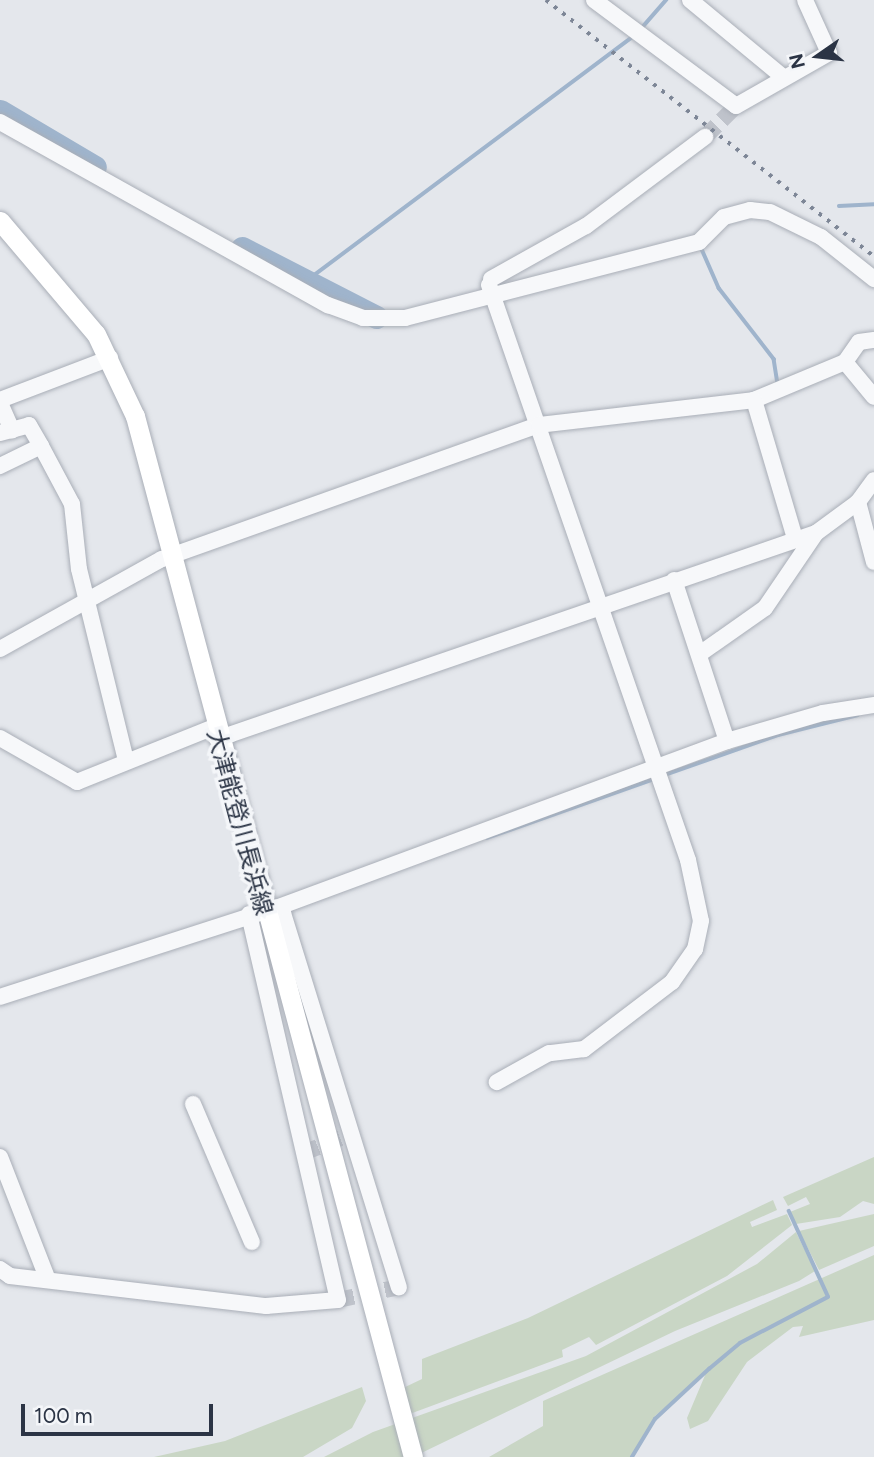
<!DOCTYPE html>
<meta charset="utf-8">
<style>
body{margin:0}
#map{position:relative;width:874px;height:1457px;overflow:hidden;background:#e4e7ec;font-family:Figtree,"Noto Sans JP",sans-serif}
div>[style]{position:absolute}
.green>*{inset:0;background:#c9d6c5}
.stream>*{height:3.5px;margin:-1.75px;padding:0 1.75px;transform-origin:1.75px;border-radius:1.75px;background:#9fb4cc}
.river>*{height:23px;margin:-11.5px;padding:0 11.5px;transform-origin:11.5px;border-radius:11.5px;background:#9fb4cc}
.minor-tunnel>*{height:16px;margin-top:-8px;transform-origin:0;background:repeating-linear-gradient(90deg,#bfc3cb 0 16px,transparent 0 24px)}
.roads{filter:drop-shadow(0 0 2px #a9aeb7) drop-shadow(0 0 2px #a9aeb7)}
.minor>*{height:16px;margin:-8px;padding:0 8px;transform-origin:8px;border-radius:8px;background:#f7f8fa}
.major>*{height:19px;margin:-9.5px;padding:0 9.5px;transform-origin:9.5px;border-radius:9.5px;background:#fff}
.rail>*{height:3.5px;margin-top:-1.75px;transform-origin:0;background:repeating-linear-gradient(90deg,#7d8696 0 3.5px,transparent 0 10.5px)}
span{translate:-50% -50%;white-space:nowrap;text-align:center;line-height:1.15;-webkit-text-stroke:7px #f4f6f9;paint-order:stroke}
.street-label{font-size:24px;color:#2b3445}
.north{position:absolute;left:783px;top:21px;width:70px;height:70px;-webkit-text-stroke:5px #f4f6f9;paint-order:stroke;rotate:256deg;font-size:19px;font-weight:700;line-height:28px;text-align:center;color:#2b3445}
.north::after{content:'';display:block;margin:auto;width:24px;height:32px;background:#2b3445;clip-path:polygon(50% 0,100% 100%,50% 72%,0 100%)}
.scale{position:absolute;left:21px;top:1404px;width:192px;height:32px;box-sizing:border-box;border:4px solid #2b3445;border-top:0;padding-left:9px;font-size:21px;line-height:24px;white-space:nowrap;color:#2b3445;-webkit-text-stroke:5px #f4f6f9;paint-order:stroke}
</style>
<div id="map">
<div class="green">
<i style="clip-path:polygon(874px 1157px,874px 1204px,863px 1201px,840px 1217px,796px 1224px,790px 1212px,810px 1204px,806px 1197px,788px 1206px,783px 1197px)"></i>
<i style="clip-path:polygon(773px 1200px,777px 1210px,750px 1222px,752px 1227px,787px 1214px,792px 1225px,727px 1276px,596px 1345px,589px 1337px,562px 1350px,563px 1357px,407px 1415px,401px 1389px,422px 1379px,422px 1359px,528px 1318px)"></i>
<i style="clip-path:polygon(874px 1214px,874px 1246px,819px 1270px,799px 1231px)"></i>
<i style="clip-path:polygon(796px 1232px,815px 1271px,799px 1281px,675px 1331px,413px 1457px,324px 1457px,373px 1432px,586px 1356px,757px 1264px)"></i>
<i style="clip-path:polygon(874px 1255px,874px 1320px,799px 1337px,803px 1326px,793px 1327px,747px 1362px,708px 1421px,690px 1429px,687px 1418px,706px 1373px,655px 1416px,633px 1457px,489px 1457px,543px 1426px,543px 1401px)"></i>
<i style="clip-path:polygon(362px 1387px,366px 1401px,352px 1428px,303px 1457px,154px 1457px,225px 1441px)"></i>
</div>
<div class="stream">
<i style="left:640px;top:30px;width:40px;rotate:-49deg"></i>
<i style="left:839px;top:206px;width:35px;rotate:-3deg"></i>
<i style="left:701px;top:247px;width:45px;rotate:66.3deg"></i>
<i style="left:719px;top:288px;width:90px;rotate:52.2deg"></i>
<i style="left:774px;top:359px;width:25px;rotate:81deg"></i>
<i style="left:305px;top:282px;width:411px;rotate:-36.8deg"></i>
<i style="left:665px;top:775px;width:120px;rotate:-19.5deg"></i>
<i style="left:778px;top:735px;width:82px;rotate:-14deg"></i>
<i style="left:487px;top:838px;width:178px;rotate:-19.4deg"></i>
<i style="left:632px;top:1457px;width:44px;rotate:-58.8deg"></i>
<i style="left:655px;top:1419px;width:74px;rotate:-42.8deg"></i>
<i style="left:709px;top:1369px;width:40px;rotate:-40deg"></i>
<i style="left:740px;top:1343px;width:99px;rotate:-27.6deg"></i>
<i style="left:828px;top:1297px;width:94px;rotate:-114.6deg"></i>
</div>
<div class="river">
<i style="left:0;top:111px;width:110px;rotate:30.5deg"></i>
<i style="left:242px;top:248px;width:151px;rotate:27.2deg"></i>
</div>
<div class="minor-tunnel">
<i style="left:705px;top:137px;width:44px;rotate:-45deg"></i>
<i style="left:303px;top:1153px;width:52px;rotate:-21.6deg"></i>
<i style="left:338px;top:1300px;width:62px;rotate:-12deg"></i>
</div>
<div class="roads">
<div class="minor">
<i style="left:594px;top:0;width:177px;rotate:36.7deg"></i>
<i style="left:736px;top:106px;width:107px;rotate:-29.7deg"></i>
<i style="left:829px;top:53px;width:58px;rotate:-114.4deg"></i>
<i style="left:690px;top:0;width:119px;rotate:39.6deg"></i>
<i style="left:0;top:122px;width:376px;rotate:29.2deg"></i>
<i style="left:328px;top:305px;width:37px;rotate:20deg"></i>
<i style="left:363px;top:318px;width:42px"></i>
<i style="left:405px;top:318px;width:304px;rotate:-14.5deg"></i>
<i style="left:699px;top:242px;width:35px;rotate:-45deg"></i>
<i style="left:724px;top:217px;width:27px;rotate:-15deg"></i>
<i style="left:750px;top:210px;width:20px;rotate:6deg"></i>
<i style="left:770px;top:212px;width:57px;rotate:26.1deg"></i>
<i style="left:821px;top:237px;width:68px;rotate:38.4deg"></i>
<i style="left:491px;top:279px;width:109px;rotate:-29.2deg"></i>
<i style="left:586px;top:226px;width:149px;rotate:-36.8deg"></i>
<i style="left:489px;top:285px;width:608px;rotate:70.91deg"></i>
<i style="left:688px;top:860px;width:62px;rotate:78deg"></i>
<i style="left:701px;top:921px;width:29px;rotate:102deg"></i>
<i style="left:695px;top:949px;width:40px;rotate:124.9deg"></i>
<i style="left:672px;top:982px;width:111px;rotate:142.7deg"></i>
<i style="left:584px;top:1049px;width:35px;rotate:173deg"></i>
<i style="left:549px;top:1053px;width:60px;rotate:150.9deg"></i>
<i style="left:845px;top:362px;width:24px;rotate:-55deg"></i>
<i style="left:859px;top:342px;width:15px;rotate:-8deg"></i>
<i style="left:0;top:400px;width:118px;rotate:-20.9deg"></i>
<i style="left:754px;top:400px;width:99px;rotate:-22.7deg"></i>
<i style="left:845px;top:362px;width:45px;rotate:50.4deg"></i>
<i style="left:0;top:403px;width:30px;rotate:66deg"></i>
<i style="left:0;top:433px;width:30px;rotate:-15deg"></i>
<i style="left:29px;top:425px;width:24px;rotate:60deg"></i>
<i style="left:41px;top:446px;width:46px;rotate:154deg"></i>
<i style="left:41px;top:446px;width:66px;rotate:61.9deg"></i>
<i style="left:72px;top:504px;width:65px;rotate:83.9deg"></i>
<i style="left:79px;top:569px;width:197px;rotate:76.2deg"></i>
<i style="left:858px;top:502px;width:62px;rotate:75.1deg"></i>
<i style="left:674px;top:580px;width:169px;rotate:71.8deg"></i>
<i style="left:0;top:649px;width:185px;rotate:-29.1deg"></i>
<i style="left:162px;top:559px;width:400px;rotate:-19.6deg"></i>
<i style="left:539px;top:425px;width:216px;rotate:-6.6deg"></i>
<i style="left:754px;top:400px;width:144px;rotate:73.5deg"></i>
<i style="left:701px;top:653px;width:78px;rotate:-35.1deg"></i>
<i style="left:765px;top:608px;width:91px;rotate:-55.8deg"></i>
<i style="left:0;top:738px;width:89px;rotate:29.7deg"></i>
<i style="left:77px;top:782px;width:148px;rotate:-21.9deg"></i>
<i style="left:217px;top:739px;width:633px;rotate:-18.98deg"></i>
<i style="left:816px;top:533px;width:52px;rotate:-36.4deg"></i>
<i style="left:858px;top:502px;width:27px;rotate:-54deg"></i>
<i style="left:276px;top:908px;width:9px;rotate:36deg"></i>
<i style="left:283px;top:913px;width:392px;rotate:72.8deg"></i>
<i style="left:0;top:997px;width:290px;rotate:-17.9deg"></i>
<i style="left:276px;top:908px;width:481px;rotate:-20.3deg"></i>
<i style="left:727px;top:741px;width:100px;rotate:-16.3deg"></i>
<i style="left:823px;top:713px;width:52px;rotate:-8.9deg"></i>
<i style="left:193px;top:1104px;width:150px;rotate:66.9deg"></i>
<i style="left:0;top:1157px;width:132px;rotate:68.7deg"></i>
<i style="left:0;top:1269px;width:12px;rotate:35deg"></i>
<i style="left:10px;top:1276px;width:258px;rotate:6.7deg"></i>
<i style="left:266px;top:1306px;width:72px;rotate:-4.8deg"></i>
<i style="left:338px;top:1300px;width:396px;rotate:-103deg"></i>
</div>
<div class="major">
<i style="left:0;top:221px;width:148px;rotate:49.7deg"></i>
<i style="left:96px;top:334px;width:91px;rotate:64.6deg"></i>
<i style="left:135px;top:416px;width:1077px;rotate:75.05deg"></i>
</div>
</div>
<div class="rail">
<i style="left:546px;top:0;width:416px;rotate:38deg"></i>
</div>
<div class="street-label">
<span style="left:240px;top:822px;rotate:75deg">大津能登川長浜線</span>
</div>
<div class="north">N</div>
<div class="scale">100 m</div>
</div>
